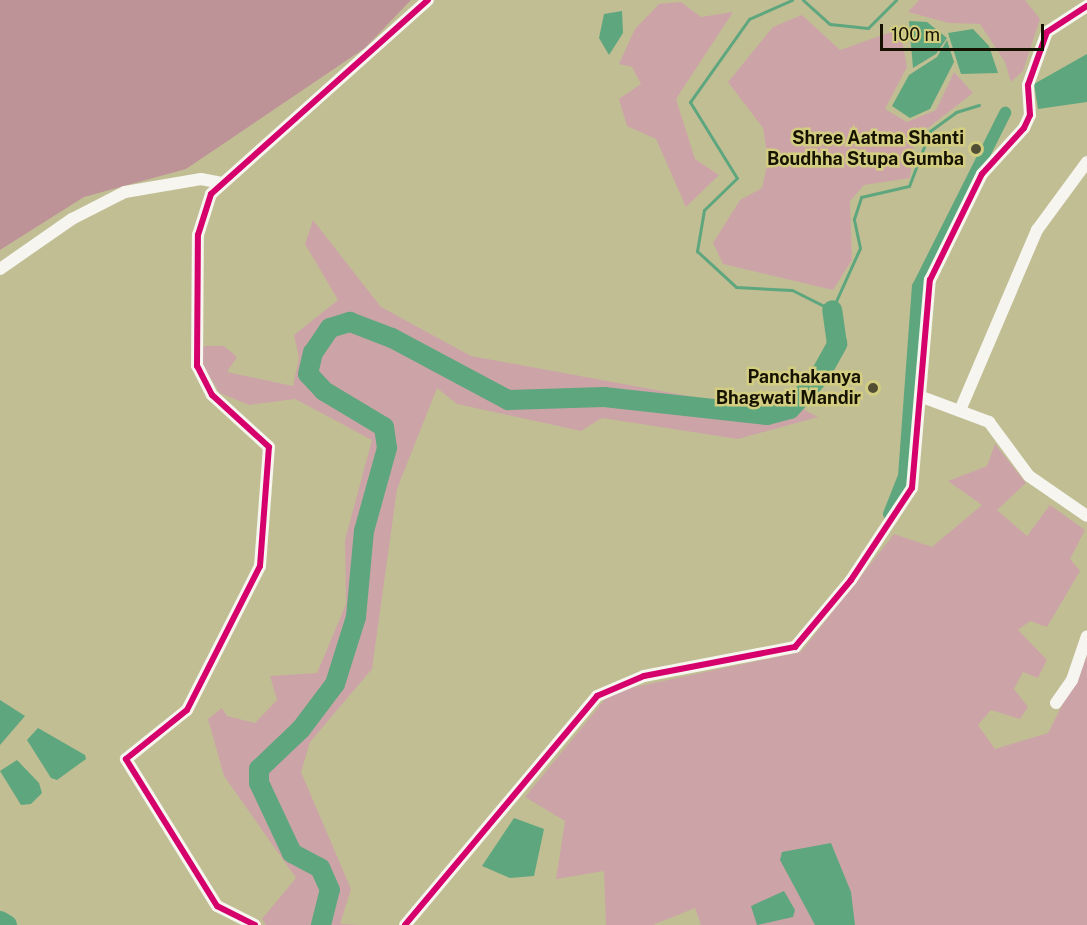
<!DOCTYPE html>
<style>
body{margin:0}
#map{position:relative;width:1087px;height:925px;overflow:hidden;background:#c1be94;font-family:"Public Sans",sans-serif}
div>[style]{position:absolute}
.green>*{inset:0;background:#cca4a7}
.forest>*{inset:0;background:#be9398}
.water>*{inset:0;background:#5ea67e}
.stream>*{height:3px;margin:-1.5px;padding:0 1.5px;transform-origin:1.5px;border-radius:1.5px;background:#5ea67e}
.canal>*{height:12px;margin:-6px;padding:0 6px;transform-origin:6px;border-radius:6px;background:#5ea67e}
.river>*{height:20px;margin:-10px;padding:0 10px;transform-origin:10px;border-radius:10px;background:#5ea67e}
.minor>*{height:12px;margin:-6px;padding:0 6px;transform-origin:6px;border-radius:6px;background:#f6f5ef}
.cycleway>*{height:6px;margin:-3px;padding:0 3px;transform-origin:3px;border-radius:3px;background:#d6006c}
.dots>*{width:16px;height:16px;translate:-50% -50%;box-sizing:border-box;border:3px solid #d3cd82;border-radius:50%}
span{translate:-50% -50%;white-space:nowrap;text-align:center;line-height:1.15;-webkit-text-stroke:5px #d3cd82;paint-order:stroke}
.poi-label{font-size:18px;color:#161200;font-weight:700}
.right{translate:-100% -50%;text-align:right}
.scale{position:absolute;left:880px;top:24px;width:164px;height:27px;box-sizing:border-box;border:3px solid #161200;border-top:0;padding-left:8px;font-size:18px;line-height:21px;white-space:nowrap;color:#161200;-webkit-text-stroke:4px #d3cd82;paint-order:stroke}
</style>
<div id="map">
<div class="green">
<i style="clip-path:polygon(919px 0,1025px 0,1040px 19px,1023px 71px,1011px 82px,1005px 62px,980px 24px,949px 23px,908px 12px)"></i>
<i style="clip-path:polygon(681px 2px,701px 17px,733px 12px,676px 99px,695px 159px,719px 175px,686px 207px,656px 139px,627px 126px,619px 99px,641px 84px,632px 67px,619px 64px,635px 29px,659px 4px)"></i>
<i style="clip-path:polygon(802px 15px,840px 50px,900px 29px,907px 67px,885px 109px,907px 122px,936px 110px,954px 72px,973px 93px,915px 138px,910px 178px,864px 185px,850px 201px,852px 260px,833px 290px,723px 264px,713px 243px,740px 200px,762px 188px,768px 161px,763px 128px,728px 82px,773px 27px)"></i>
<i style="clip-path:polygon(313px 220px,381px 307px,471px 356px,705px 399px,778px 396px,818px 417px,738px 439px,602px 418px,581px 431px,457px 404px,437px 388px,397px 489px,372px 669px,310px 742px,301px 772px,351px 889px,340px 924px,360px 925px,266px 925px,262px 919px,296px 878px,224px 776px,208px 719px,222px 708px,227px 716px,255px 723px,277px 700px,270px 676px,317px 673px,346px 604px,345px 540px,372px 440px,295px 399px,249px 405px,220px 393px,200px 362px,204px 346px,224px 346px,237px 357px,227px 372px,293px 386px,299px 358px,294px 335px,338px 300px,305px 244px)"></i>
<i style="clip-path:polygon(995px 444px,1026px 483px,997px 510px,1027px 536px,1050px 505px,1085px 530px,1070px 559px,1080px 571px,1047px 627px,1030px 621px,1018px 630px,1047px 660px,1038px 678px,1023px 672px,1014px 689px,1028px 707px,1020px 719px,991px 710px,978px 725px,995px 749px,1048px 733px,1087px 656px,1087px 925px,701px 925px,695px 908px,653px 925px,606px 925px,604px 871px,556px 879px,565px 821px,525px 797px,611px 692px,801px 652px,894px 534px,932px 547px,982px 505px,948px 481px,987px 466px)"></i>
</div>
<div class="forest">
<i style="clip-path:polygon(0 0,411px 0,365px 48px,186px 169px,84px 197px,0 250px)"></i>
</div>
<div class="water">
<i style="clip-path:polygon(622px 11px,623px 33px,609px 55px,599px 38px,604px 14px)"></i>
<i style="clip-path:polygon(909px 21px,927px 22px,947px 38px,936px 54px,913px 68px)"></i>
<i style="clip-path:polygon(973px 29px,989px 46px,998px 73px,961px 74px,948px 33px)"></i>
<i style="clip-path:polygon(947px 40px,954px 62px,930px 109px,910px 118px,892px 106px,909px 75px,937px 57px)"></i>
<i style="clip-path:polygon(1087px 54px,1087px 102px,1038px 109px,1034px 84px)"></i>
<i style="clip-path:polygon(0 700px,25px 716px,0 745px)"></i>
<i style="clip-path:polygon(38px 728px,85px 755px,86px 759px,57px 780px,51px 778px,27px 740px)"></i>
<i style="clip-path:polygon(17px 760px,39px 783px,42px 793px,31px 804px,21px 805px,0 771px)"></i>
<i style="clip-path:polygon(514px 818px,544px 829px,534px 876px,510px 878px,482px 866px)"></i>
<i style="clip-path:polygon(831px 843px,851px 892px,855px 925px,815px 925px,780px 860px,782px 852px)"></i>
<i style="clip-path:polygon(784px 891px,795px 910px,793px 917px,757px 925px,751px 906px)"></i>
</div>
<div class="stream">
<i style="left:792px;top:0;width:47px;rotate:156.2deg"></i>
<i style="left:749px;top:19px;width:102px;rotate:125.4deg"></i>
<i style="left:690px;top:102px;width:89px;rotate:58.3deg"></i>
<i style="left:737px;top:178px;width:46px;rotate:135.9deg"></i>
<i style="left:704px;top:210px;width:42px;rotate:99.7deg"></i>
<i style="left:697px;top:251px;width:53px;rotate:42.7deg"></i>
<i style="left:736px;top:287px;width:56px;rotate:3.1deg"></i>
<i style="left:792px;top:290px;width:45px;rotate:26.6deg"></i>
<i style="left:832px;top:310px;width:68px;rotate:-65.7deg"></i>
<i style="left:860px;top:248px;width:30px;rotate:-102deg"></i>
<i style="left:854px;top:219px;width:23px;rotate:-72deg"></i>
<i style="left:861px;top:197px;width:49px;rotate:-12.9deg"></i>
<i style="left:909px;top:186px;width:59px;rotate:-69.1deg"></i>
<i style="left:930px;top:131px;width:32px;rotate:-36deg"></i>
<i style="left:956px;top:112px;width:24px;rotate:-17deg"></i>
<i style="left:803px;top:0;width:36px;rotate:42deg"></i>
<i style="left:830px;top:24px;width:38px;rotate:6deg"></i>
<i style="left:868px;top:28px;width:40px;rotate:-45deg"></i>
</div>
<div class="canal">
<i style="left:889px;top:514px;width:41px;rotate:-68.5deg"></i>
<i style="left:904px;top:476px;width:190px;rotate:-85.8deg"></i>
<i style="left:918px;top:287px;width:195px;rotate:-63.4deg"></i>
</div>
<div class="river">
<i style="left:0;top:921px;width:8px;rotate:30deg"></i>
<i style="left:321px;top:925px;width:36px;rotate:-76deg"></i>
<i style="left:330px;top:890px;width:24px;rotate:-114deg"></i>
<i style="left:320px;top:868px;width:32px;rotate:-152deg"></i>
<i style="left:292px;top:853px;width:77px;rotate:-115.2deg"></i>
<i style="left:259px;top:783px;width:14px;rotate:-90deg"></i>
<i style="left:259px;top:769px;width:58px;rotate:-43.6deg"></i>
<i style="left:301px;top:729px;width:56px;rotate:-52.9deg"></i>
<i style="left:335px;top:684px;width:70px;rotate:-72.6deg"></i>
<i style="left:356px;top:617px;width:86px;rotate:-84.7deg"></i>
<i style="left:364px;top:531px;width:86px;rotate:-74.5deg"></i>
<i style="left:387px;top:448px;width:21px;rotate:-98deg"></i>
<i style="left:384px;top:427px;width:70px;rotate:-149deg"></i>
<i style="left:324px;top:391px;width:23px;rotate:-133deg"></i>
<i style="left:308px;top:374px;width:22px;rotate:-77deg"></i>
<i style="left:313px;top:353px;width:30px;rotate:-56deg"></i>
<i style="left:330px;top:328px;width:21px;rotate:-17deg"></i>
<i style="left:350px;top:322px;width:45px;rotate:20.9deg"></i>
<i style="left:392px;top:338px;width:132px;rotate:28.1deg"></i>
<i style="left:508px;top:400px;width:96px;rotate:-1.8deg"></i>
<i style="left:604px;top:397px;width:164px;rotate:6.3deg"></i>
<i style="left:767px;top:415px;width:24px;rotate:-15deg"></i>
<i style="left:790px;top:409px;width:43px;rotate:-47.8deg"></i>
<i style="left:819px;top:377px;width:38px;rotate:-61deg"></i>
<i style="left:837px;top:344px;width:34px;rotate:-98deg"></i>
</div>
<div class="minor">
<i style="left:0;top:269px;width:88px;rotate:-34.8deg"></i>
<i style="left:72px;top:219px;width:59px;rotate:-27deg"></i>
<i style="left:125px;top:192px;width:77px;rotate:-9.7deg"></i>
<i style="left:201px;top:179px;width:21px;rotate:11deg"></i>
<i style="left:922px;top:397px;width:72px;rotate:20.5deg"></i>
<i style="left:989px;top:422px;width:67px;rotate:53.5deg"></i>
<i style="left:1029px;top:476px;width:70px;rotate:34.6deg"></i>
<i style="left:961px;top:408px;width:194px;rotate:-66.9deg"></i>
<i style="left:1037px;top:230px;width:84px;rotate:-53.7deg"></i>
<i style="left:1056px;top:703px;width:28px;rotate:-55deg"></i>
<i style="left:1072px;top:680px;width:46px;rotate:-71.2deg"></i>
<i style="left:255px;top:925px;width:42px;rotate:-153.4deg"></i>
<i style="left:217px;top:906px;width:173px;rotate:-121.8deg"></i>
<i style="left:126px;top:759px;width:78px;rotate:-38.8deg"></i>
<i style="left:187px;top:710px;width:161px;rotate:-63.1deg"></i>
<i style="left:260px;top:566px;width:119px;rotate:-85.7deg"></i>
<i style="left:269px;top:447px;width:77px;rotate:-137.6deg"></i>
<i style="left:212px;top:395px;width:33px;rotate:-117deg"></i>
<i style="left:197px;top:366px;width:131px;rotate:-89.6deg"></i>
<i style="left:198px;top:235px;width:43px;rotate:-72.4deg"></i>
<i style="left:211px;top:194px;width:291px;rotate:-41.8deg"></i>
<i style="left:405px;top:925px;width:299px;rotate:-50deg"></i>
<i style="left:597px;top:696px;width:51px;rotate:-23.1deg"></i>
<i style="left:644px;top:676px;width:154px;rotate:-10.9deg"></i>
<i style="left:795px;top:647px;width:87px;rotate:-50.1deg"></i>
<i style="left:851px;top:580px;width:110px;rotate:-56.5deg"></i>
<i style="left:912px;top:488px;width:209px;rotate:-85.1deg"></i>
<i style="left:930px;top:280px;width:118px;rotate:-63.9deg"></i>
<i style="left:982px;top:174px;width:62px;rotate:-47.6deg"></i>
<i style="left:1024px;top:128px;width:14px;rotate:-65deg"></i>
<i style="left:1030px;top:115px;width:30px;rotate:-94deg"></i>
<i style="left:1028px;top:85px;width:56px;rotate:-70.3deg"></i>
<i style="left:1047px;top:32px;width:48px;rotate:-33deg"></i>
</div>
<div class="cycleway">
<i style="left:255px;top:925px;width:42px;rotate:-153.4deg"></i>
<i style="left:217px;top:906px;width:173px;rotate:-121.8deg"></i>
<i style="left:126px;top:759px;width:78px;rotate:-38.8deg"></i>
<i style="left:187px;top:710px;width:161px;rotate:-63.1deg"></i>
<i style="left:260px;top:566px;width:119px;rotate:-85.7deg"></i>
<i style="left:269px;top:447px;width:77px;rotate:-137.6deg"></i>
<i style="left:212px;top:395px;width:33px;rotate:-117deg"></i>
<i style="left:197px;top:366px;width:131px;rotate:-89.6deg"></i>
<i style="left:198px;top:235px;width:43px;rotate:-72.4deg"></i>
<i style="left:211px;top:194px;width:291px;rotate:-41.8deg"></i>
<i style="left:405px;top:925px;width:299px;rotate:-50deg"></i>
<i style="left:597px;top:696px;width:51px;rotate:-23.1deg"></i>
<i style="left:644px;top:676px;width:154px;rotate:-10.9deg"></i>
<i style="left:795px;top:647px;width:87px;rotate:-50.1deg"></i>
<i style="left:851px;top:580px;width:110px;rotate:-56.5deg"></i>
<i style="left:912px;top:488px;width:209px;rotate:-85.1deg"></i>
<i style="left:930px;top:280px;width:118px;rotate:-63.9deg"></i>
<i style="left:982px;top:174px;width:62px;rotate:-47.6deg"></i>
<i style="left:1024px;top:128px;width:14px;rotate:-65deg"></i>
<i style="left:1030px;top:115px;width:30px;rotate:-94deg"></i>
<i style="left:1028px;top:85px;width:56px;rotate:-70.3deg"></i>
<i style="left:1047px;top:32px;width:48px;rotate:-33deg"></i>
</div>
<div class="dots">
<i style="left:976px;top:149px;background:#524e34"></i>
<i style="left:873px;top:388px;background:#524e34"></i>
</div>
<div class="poi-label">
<span class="right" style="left:964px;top:149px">Shree Aatma Shanti<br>Boudhha Stupa Gumba</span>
<span class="right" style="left:861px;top:388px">Panchakanya<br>Bhagwati Mandir</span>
</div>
<div class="scale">100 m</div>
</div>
